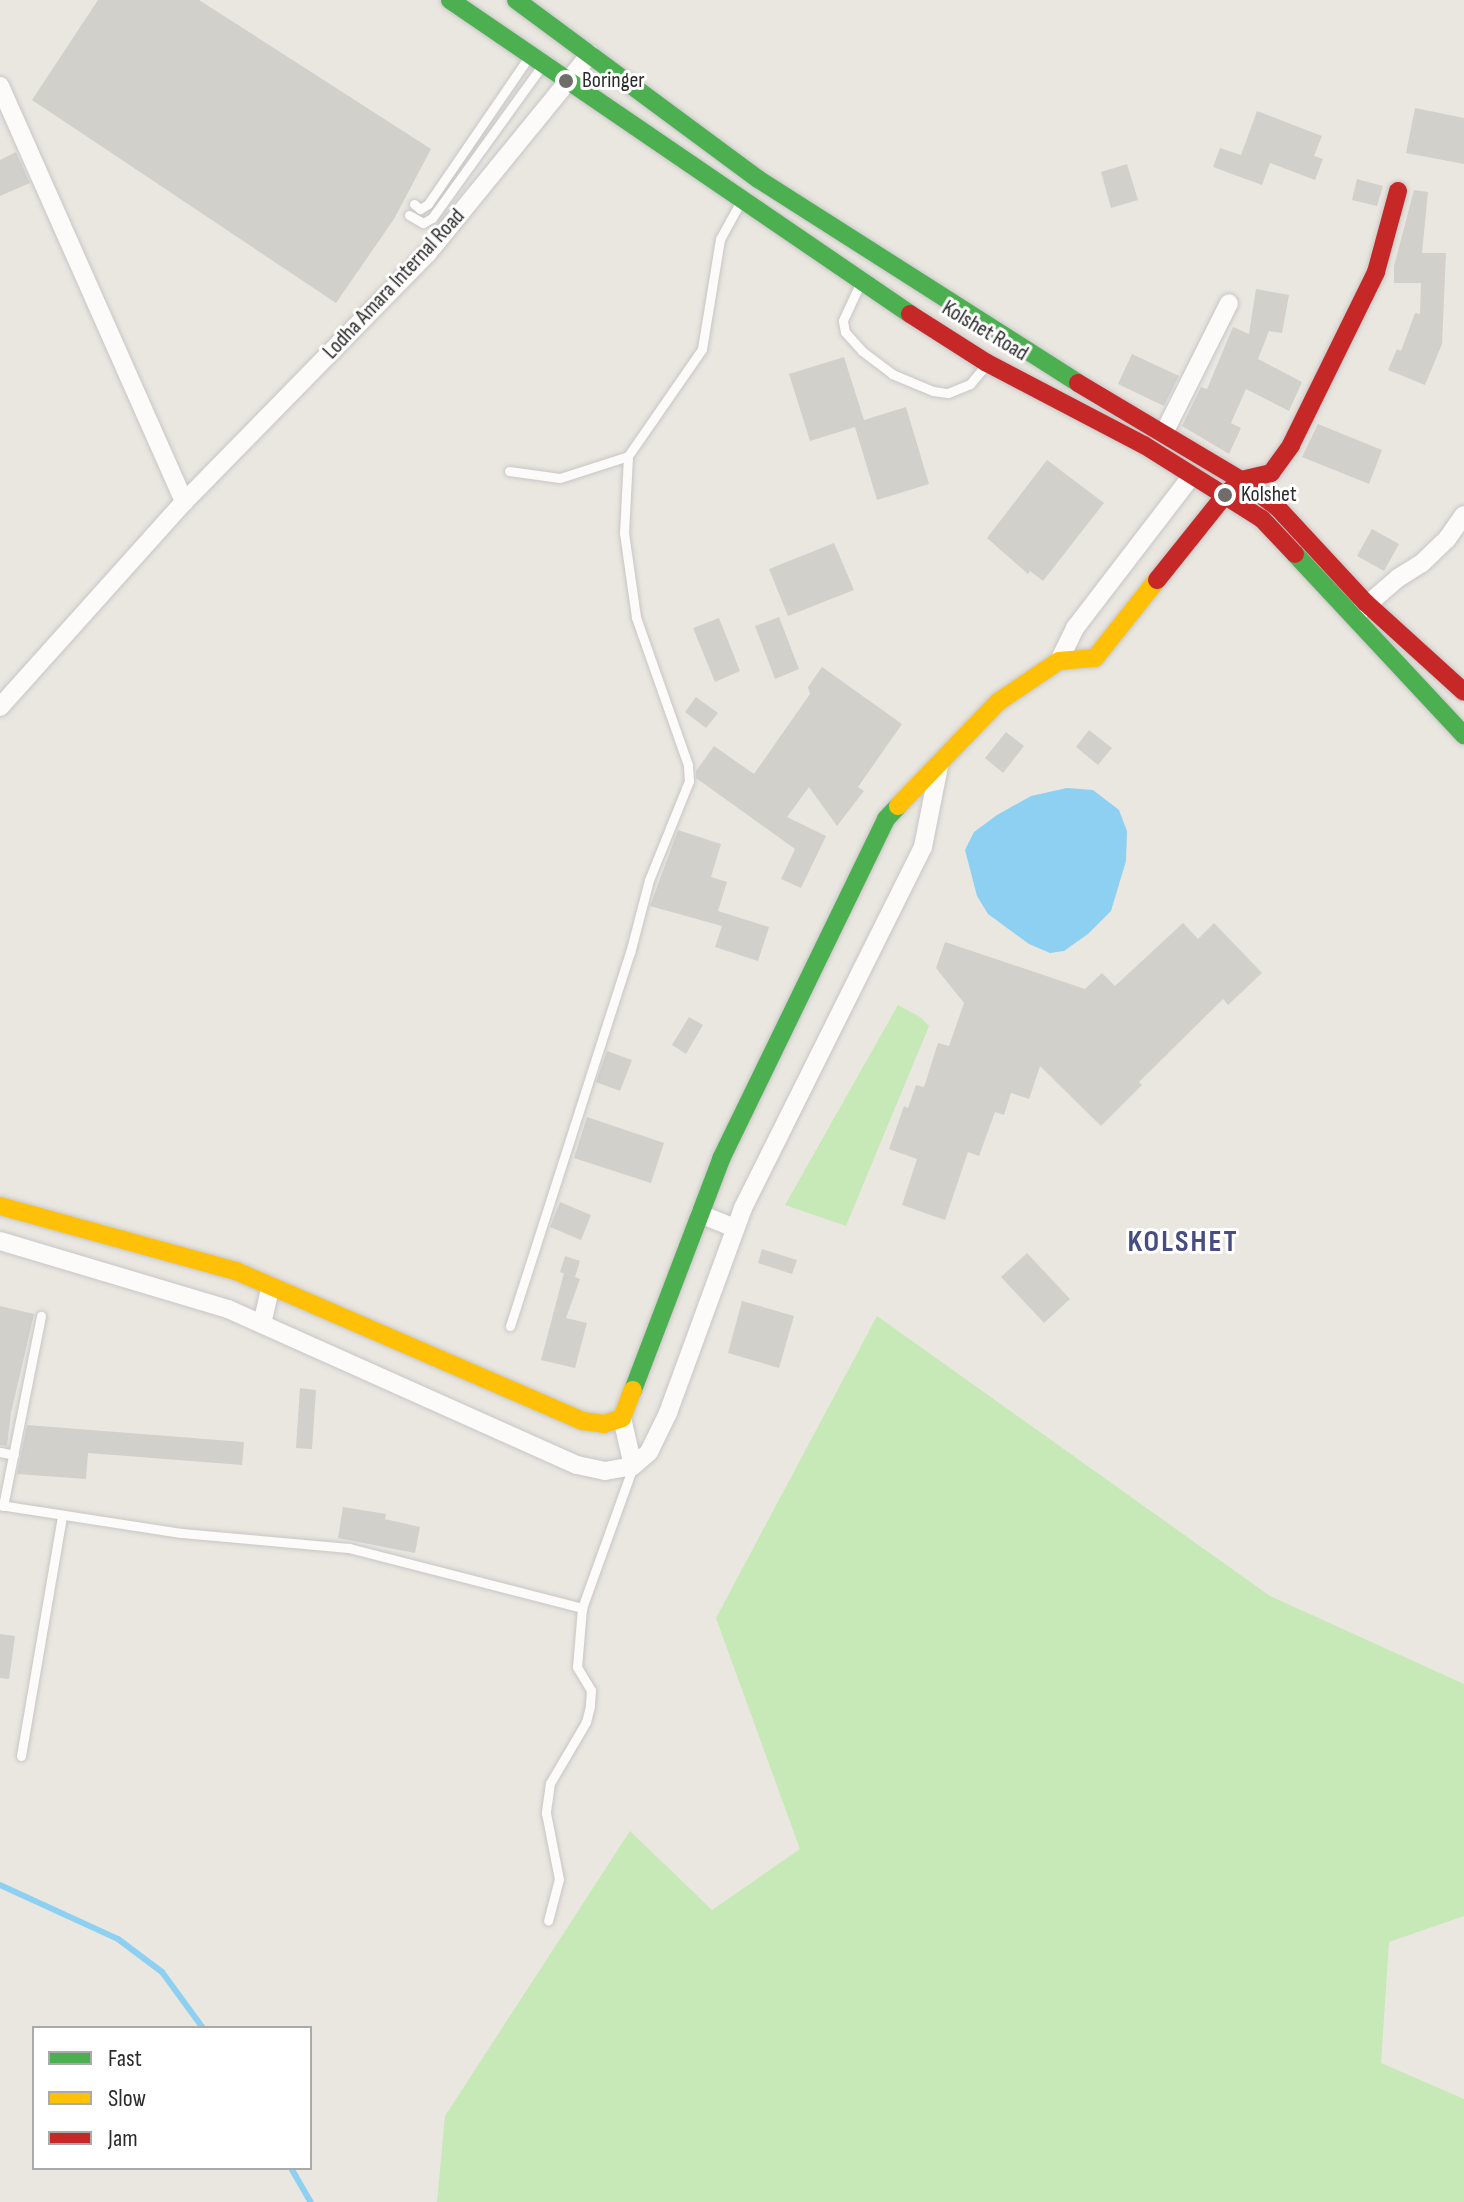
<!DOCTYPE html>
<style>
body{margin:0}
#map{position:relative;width:1464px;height:2202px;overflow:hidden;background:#eae7e0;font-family:"Sofia Sans Condensed",sans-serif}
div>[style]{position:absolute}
.green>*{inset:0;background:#c7e8b7}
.water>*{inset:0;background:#8ed0f1}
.stream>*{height:6px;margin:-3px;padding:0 3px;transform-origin:3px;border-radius:3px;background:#8ed0f1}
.building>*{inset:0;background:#d2d0cb}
.roads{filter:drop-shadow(0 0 2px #c7c6c6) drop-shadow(0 0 2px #c7c6c6)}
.lane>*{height:9px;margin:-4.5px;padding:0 4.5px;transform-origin:4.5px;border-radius:4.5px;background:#fcfbfa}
.street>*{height:18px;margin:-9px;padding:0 9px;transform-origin:9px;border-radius:9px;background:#fcfbfa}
.fast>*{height:18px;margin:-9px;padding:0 9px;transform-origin:9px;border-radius:9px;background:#4caf50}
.slow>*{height:18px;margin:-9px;padding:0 9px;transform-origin:9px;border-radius:9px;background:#ffc107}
.jam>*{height:18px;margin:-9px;padding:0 9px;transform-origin:9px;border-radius:9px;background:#c62828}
.dots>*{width:22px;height:22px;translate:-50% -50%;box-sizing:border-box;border:4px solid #fff;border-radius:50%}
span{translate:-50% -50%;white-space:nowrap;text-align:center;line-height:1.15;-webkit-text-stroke:6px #fff;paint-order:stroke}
.poi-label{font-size:22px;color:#2b2b2b}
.left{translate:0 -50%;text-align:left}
.street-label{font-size:22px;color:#2b2b2b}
.district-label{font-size:30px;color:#474d80;font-weight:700;letter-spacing:2px}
.legend{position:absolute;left:32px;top:2026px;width:280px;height:144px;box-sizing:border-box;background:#fff;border:2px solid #aaa;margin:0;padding:10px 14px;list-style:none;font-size:24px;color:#2b2b2b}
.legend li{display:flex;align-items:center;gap:16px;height:40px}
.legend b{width:40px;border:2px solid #aaa}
</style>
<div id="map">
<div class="green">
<i style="clip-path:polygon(898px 1005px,920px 1017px,929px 1026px,846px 1226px,785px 1205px)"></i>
<i style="clip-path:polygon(877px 1316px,1270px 1596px,1464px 1684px,1464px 1916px,1389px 1942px,1381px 2063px,1464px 2099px,1464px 2202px,437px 2202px,445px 2116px,630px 1831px,712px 1910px,800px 1849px,716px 1618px)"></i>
</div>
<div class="water">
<i style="clip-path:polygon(1067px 788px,1093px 790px,1119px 810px,1127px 831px,1126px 861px,1111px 911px,1088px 934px,1064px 951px,1050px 953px,1029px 944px,988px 914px,977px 896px,965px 850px,974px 832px,997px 815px,1031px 796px)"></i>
</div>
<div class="stream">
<i style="left:0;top:1885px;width:130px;rotate:24.6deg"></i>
<i style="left:118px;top:1939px;width:55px;rotate:36.9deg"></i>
<i style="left:162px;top:1972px;width:69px;rotate:53.8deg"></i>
<i style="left:291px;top:2168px;width:39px;rotate:60deg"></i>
</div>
<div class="building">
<i style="clip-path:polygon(98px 0,199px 0,431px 149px,394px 219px,336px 303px,32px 100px)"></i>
<i style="clip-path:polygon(1415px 108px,1464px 118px,1464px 164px,1406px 153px)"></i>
<i style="clip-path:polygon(1257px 111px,1322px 136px,1314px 156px,1323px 159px,1315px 180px,1270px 163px,1262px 185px,1213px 167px,1220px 148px,1241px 155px)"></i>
<i style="clip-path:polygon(16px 152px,30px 183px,0 196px,0 160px)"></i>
<i style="clip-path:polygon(1127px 164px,1138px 200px,1111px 208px,1101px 172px)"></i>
<i style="clip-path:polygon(1357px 179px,1383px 186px,1377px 206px,1352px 200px)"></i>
<i style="clip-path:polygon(1414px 190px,1428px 192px,1422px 253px,1446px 253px,1442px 344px,1425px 385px,1388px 370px,1397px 349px,1401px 351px,1415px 313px,1420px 314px,1421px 283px,1394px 283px,1394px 266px)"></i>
<i style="clip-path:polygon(1256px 289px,1289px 295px,1282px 333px,1269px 331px,1258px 359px,1302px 382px,1289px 411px,1246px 389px,1231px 423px,1241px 428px,1229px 454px,1182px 426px,1201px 387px,1207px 389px,1233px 327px,1249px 334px)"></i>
<i style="clip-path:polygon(1132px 354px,1179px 376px,1164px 406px,1118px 384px)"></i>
<i style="clip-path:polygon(844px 357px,864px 420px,906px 407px,929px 484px,877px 500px,855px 427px,810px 441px,789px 374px)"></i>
<i style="clip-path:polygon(1318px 424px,1382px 450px,1369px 484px,1302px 457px)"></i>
<i style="clip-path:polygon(1047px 460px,1104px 503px,1043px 581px,1030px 571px,1028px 574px,987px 538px)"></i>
<i style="clip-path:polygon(1372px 529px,1399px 544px,1384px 571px,1357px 556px)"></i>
<i style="clip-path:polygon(834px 543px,854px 590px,788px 616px,769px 569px)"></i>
<i style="clip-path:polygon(779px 617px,799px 669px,775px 679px,755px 626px)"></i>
<i style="clip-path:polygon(719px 618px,740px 671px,715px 682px,693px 628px)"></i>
<i style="clip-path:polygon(822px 667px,902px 724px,858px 787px,864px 791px,837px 826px,809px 787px,787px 817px,826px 836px,801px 888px,781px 879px,795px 849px,696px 778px,696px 771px,714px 746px,754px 774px,810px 694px,808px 687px)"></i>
<i style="clip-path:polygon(696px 697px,718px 713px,706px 728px,685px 712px)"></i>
<i style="clip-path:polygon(1089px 730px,1112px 748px,1098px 765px,1076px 747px)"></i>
<i style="clip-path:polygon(1006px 732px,1024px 746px,1003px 773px,985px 758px)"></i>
<i style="clip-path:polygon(678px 830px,721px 844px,711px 877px,727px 882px,718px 911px,769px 927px,758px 961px,715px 947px,722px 926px,650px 906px)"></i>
<i style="clip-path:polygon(1183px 923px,1198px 939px,1214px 923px,1262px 973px,1228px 1005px,1223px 999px,1139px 1082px,1142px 1085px,1101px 1126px,1040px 1066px,1029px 1099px,1011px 1093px,1004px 1115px,995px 1112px,979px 1156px,968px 1152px,945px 1220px,902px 1205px,917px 1159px,889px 1149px,904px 1106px,908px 1108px,916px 1085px,924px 1087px,938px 1043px,949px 1046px,964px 1003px,936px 968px,945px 942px,1085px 989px,1102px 973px,1115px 986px)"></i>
<i style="clip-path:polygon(689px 1017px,703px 1025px,686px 1054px,672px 1045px)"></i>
<i style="clip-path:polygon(607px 1051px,632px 1060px,620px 1091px,596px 1082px)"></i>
<i style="clip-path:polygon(587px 1117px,664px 1143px,651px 1183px,574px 1158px)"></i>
<i style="clip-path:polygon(560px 1202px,591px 1215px,581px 1240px,550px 1227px)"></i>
<i style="clip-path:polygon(762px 1249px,797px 1260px,792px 1274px,758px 1263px)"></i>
<i style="clip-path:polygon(1027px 1253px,1070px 1299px,1044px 1323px,1001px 1277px)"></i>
<i style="clip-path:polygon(565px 1256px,580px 1261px,575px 1277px,560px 1272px)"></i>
<i style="clip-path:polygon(564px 1273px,580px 1279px,566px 1318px,587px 1323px,575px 1368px,541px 1360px)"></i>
<i style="clip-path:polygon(742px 1301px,794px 1316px,779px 1368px,728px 1353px)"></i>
<i style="clip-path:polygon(0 1306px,34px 1314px,11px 1413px,7px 1446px,0 1445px)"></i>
<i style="clip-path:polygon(300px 1388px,316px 1390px,312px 1449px,296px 1448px)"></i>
<i style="clip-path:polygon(27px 1425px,244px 1442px,242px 1465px,88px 1453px,86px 1479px,17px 1474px)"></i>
<i style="clip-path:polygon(343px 1507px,386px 1514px,385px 1519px,420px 1527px,415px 1553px,338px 1538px)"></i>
<i style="clip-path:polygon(0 1634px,15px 1636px,9px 1679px,0 1678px)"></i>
</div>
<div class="roads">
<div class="lane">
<i style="left:414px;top:204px;width:8px;rotate:40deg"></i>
<i style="left:420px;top:209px;width:9px;rotate:-32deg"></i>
<i style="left:428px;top:204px;width:177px;rotate:-55.6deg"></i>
<i style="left:409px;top:215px;width:16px;rotate:30deg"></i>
<i style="left:423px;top:223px;width:10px;rotate:-29deg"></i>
<i style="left:432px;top:218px;width:186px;rotate:-54.2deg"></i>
<i style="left:859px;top:286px;width:38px;rotate:115deg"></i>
<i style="left:843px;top:321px;width:11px;rotate:80deg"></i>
<i style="left:845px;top:332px;width:25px;rotate:48deg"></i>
<i style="left:862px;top:351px;width:38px;rotate:37deg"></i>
<i style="left:892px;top:374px;width:44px;rotate:22.5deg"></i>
<i style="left:933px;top:391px;width:15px;rotate:8deg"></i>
<i style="left:948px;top:393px;width:24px;rotate:-22deg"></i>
<i style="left:970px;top:384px;width:25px;rotate:-50deg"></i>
<i style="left:509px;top:471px;width:51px;rotate:7.8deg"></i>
<i style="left:560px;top:478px;width:71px;rotate:-17.9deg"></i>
<i style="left:628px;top:456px;width:130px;rotate:-55.3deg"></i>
<i style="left:702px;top:349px;width:111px;rotate:-80.7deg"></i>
<i style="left:720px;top:239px;width:43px;rotate:-61.1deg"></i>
<i style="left:510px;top:1326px;width:392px;rotate:-72.2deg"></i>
<i style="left:630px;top:953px;width:75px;rotate:-75.4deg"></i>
<i style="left:649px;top:880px;width:107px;rotate:-68deg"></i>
<i style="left:689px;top:781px;width:16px;rotate:-94deg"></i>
<i style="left:688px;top:765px;width:157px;rotate:-109.4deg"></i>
<i style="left:636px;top:617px;width:85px;rotate:-98.1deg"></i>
<i style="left:624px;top:533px;width:77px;rotate:-87deg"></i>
<i style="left:0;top:1452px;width:14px;rotate:12deg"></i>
<i style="left:0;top:1505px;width:183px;rotate:8.8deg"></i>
<i style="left:181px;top:1533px;width:169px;rotate:5.1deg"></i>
<i style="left:349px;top:1548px;width:241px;rotate:14.4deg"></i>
<i style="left:582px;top:1608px;width:59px;rotate:94.8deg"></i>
<i style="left:577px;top:1667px;width:27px;rotate:59deg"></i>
<i style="left:591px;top:1690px;width:16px;rotate:94deg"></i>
<i style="left:590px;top:1706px;width:16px;rotate:104deg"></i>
<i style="left:586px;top:1722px;width:71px;rotate:120.5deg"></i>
<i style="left:550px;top:1783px;width:30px;rotate:98deg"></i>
<i style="left:546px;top:1813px;width:67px;rotate:78.9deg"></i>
<i style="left:559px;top:1879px;width:43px;rotate:104.7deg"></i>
<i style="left:3px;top:1506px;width:194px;rotate:-78.7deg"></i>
<i style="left:582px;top:1608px;width:151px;rotate:-70.2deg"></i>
<i style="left:21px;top:1756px;width:244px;rotate:-80.3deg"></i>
</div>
<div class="street">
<i style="left:0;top:86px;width:455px;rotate:66.1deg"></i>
<i style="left:1164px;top:433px;width:145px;rotate:-63.4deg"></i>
<i style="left:1360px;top:611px;width:50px;rotate:-41deg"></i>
<i style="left:1398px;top:578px;width:28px;rotate:-32deg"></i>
<i style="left:1422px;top:563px;width:35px;rotate:-44deg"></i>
<i style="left:1447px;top:539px;width:29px;rotate:-55deg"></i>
<i style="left:1059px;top:661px;width:37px;rotate:-64deg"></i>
<i style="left:1075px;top:628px;width:190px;rotate:-52.5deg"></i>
<i style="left:0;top:707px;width:275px;rotate:-48.1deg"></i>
<i style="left:184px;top:502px;width:347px;rotate:-45.6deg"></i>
<i style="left:427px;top:254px;width:258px;rotate:-50.8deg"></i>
<i style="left:700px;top:1214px;width:38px;rotate:22deg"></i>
<i style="left:0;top:1241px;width:238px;rotate:16.6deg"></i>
<i style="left:228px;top:1309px;width:382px;rotate:24.1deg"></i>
<i style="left:577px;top:1465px;width:29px;rotate:12deg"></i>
<i style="left:605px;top:1471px;width:28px;rotate:-10deg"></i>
<i style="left:633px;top:1466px;width:21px;rotate:-41deg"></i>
<i style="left:649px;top:1452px;width:43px;rotate:-64deg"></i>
<i style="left:668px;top:1413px;width:218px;rotate:-69.9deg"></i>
<i style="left:743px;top:1208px;width:403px;rotate:-63.5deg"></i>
<i style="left:923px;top:847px;width:83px;rotate:-78.8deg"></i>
<i style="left:262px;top:1324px;width:39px;rotate:-77deg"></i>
<i style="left:622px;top:1418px;width:49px;rotate:77.1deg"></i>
</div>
<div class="fast">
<i style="left:450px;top:0;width:557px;rotate:34.32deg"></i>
<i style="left:516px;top:0;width:301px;rotate:36.5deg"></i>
<i style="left:758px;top:179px;width:379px;rotate:32.5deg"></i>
<i style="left:1295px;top:554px;width:248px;rotate:47deg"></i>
<i style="left:633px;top:1390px;width:247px;rotate:-69.1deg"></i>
<i style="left:721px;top:1159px;width:378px;rotate:-64.1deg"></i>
<i style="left:886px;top:819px;width:18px;rotate:-47deg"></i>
</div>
<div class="slow">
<i style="left:898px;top:806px;width:144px;rotate:-46.1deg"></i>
<i style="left:998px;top:702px;width:73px;rotate:-33.9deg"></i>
<i style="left:1059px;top:661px;width:36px;rotate:-5deg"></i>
<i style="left:1095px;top:658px;width:100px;rotate:-51.5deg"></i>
<i style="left:0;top:1206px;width:245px;rotate:15.4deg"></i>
<i style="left:236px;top:1271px;width:378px;rotate:23.4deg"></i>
<i style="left:583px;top:1421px;width:21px;rotate:8deg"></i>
<i style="left:604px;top:1424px;width:19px;rotate:-18deg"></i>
<i style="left:622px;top:1418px;width:30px;rotate:-69deg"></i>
</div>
<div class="jam">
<i style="left:910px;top:314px;width:91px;rotate:32.5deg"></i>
<i style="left:987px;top:363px;width:177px;rotate:27.6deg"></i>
<i style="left:1144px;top:445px;width:139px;rotate:32.1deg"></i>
<i style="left:1262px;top:519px;width:48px;rotate:46.7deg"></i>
<i style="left:1078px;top:383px;width:190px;rotate:30.8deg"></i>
<i style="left:1241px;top:480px;width:45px;rotate:36.9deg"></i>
<i style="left:1277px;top:507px;width:131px;rotate:47.2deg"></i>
<i style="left:1366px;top:603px;width:132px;rotate:42.2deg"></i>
<i style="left:1157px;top:580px;width:109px;rotate:-51.3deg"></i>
<i style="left:1225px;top:495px;width:22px;rotate:-43deg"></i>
<i style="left:1241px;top:480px;width:31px;rotate:-13deg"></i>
<i style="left:1271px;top:473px;width:34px;rotate:-54deg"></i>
<i style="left:1291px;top:445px;width:193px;rotate:-63.8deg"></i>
<i style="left:1376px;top:272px;width:84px;rotate:-74.8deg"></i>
</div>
</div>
<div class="dots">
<i style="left:566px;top:81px;background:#6e6d6a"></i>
<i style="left:1225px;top:495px;background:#6e6d6a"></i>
</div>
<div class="poi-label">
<span class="left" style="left:582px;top:81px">Boringer</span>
<span class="left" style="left:1241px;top:495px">Kolshet</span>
</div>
<div class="street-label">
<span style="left:394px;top:284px;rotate:-47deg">Lodha Amara Internal Road</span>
<span style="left:985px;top:331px;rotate:31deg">Kolshet Road</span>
</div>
<div class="district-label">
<span style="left:1183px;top:1242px">KOLSHET</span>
</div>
<ul class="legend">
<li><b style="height:10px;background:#4caf50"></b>Fast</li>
<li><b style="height:10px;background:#ffc107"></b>Slow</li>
<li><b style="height:10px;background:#c62828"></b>Jam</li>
</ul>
</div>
